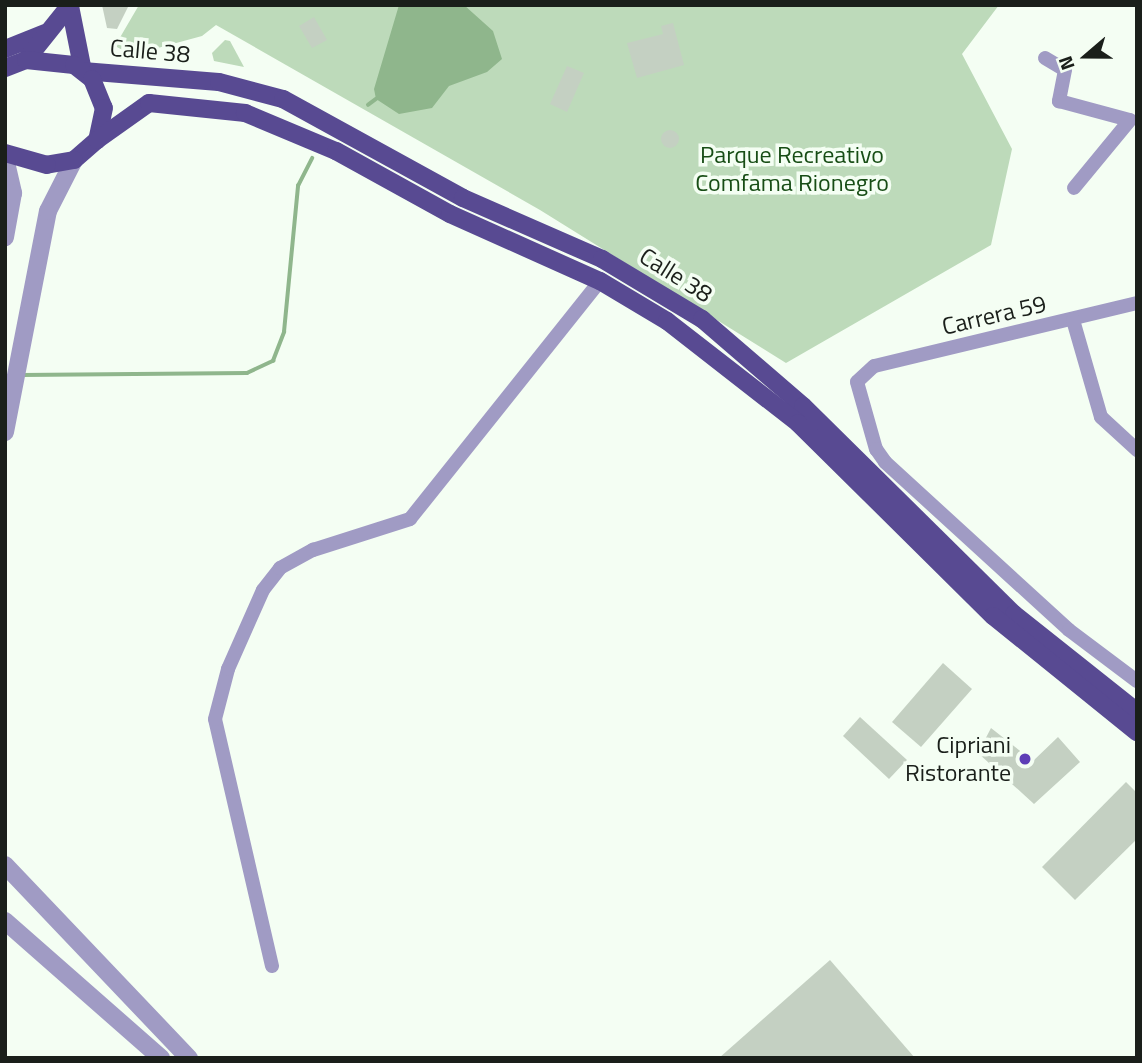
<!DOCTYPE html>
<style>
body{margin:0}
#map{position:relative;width:1142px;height:1063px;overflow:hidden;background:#f4fef3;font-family:"Titillium Web",sans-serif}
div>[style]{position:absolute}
.green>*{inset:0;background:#bddaba}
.water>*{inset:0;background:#8fb68c}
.stream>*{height:3.5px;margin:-1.75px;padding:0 1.75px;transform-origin:1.75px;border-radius:1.75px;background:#8fb68c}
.building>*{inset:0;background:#c4d0c2}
.round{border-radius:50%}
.minor>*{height:14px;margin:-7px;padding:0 7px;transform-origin:7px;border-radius:7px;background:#a09bc4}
.tertiary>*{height:18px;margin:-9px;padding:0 9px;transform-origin:9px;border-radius:9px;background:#a09bc4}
.primary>*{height:18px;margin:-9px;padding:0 9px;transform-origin:9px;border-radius:9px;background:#584a92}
.dots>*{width:19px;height:19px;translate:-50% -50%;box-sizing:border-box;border:4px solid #f4fef3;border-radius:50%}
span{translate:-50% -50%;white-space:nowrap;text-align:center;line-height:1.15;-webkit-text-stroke:7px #f4fef3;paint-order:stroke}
.street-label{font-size:24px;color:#1a1f1a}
.park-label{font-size:24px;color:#174d15}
.poi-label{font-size:24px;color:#1a1f1a}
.right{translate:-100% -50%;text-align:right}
.frame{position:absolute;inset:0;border:7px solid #1a1f1a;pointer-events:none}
.north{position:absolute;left:1051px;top:21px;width:70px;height:70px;-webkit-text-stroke:5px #f4fef3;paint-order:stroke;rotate:250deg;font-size:19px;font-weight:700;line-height:28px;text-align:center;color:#1a1f1a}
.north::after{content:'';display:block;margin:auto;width:24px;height:32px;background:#1a1f1a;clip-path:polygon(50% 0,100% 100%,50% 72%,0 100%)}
</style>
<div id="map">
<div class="green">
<i style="clip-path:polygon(139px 5px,999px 5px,962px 54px,1012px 149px,991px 245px,786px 363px,540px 210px,216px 25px,202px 36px,132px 55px,115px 46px)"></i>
<i style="clip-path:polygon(225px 40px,230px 41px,244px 67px,214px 61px,212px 53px)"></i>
</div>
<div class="water">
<i style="clip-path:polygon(399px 5px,464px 5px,493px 31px,502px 59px,487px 72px,449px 86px,432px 108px,399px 114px,376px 99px,374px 89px)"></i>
</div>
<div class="stream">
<i style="left:368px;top:105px;width:10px;rotate:-37deg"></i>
<i style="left:22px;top:375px;width:225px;rotate:-0.5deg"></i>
<i style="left:247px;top:373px;width:29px;rotate:-25deg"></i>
<i style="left:273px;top:361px;width:31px;rotate:-69deg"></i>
<i style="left:284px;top:332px;width:147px;rotate:-84.5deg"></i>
<i style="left:298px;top:186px;width:31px;rotate:-63deg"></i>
</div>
<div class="building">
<i style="clip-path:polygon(102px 5px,129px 5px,117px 29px,107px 28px)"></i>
<i style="clip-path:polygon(314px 17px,327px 40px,312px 48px,299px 26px)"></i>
<i style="clip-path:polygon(673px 23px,684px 65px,637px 78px,627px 43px,663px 34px,661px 26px)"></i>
<i style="clip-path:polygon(567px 66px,584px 73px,567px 112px,550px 104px)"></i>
<i class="round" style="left:661px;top:130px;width:18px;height:18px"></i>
<i style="clip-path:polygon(943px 663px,972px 689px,921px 747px,892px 722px)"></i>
<i style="clip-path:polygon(860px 717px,907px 760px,889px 779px,843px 736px)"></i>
<i style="clip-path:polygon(991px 728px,1033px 761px,1058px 737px,1080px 762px,1034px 804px,978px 753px)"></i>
<i style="clip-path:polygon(1126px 782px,1137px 793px,1137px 839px,1075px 900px,1042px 867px)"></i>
<i style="clip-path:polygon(830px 960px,915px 1058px,719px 1058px)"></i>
</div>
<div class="minor">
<i style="left:1045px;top:58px;width:23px;rotate:31deg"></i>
<i style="left:1065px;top:70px;width:32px;rotate:101deg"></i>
<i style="left:1059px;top:101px;width:73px;rotate:15deg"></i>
<i style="left:1130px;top:120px;width:88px;rotate:129.5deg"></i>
<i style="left:1137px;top:303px;width:270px;rotate:166.5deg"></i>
<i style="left:874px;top:366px;width:23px;rotate:137deg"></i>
<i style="left:857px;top:382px;width:70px;rotate:74.2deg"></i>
<i style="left:876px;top:449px;width:16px;rotate:55deg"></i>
<i style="left:885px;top:462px;width:249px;rotate:42.4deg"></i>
<i style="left:1069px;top:630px;width:85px;rotate:36.9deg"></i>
<i style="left:1073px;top:320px;width:101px;rotate:73.9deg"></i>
<i style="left:1101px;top:417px;width:49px;rotate:42.5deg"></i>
<i style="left:272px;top:966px;width:253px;rotate:-103deg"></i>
<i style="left:215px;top:719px;width:52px;rotate:-75.4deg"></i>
<i style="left:228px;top:669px;width:86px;rotate:-66.1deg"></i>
<i style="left:263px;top:590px;width:28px;rotate:-52deg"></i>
<i style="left:280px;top:568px;width:38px;rotate:-29deg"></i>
<i style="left:313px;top:550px;width:102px;rotate:-17.7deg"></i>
<i style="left:410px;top:519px;width:305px;rotate:-51.4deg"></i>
</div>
<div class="tertiary">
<i style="left:5px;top:158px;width:36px;rotate:77deg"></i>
<i style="left:13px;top:193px;width:45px;rotate:100.3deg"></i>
<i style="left:5px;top:432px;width:225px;rotate:-79deg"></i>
<i style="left:48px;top:211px;width:57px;rotate:-63deg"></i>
<i style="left:5px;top:865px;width:267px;rotate:46.4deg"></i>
<i style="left:5px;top:921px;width:208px;rotate:41.3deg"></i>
</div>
<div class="primary">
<i style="left:70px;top:6px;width:66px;rotate:78.7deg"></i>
<i style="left:83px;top:71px;width:136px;rotate:4.6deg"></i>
<i style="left:219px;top:82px;width:66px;rotate:14.9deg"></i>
<i style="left:283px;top:99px;width:205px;rotate:28.8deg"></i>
<i style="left:463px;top:198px;width:152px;rotate:23.7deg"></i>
<i style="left:602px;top:259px;width:117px;rotate:31deg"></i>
<i style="left:702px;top:319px;width:133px;rotate:40.7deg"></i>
<i style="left:803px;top:406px;width:296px;rotate:44.6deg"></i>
<i style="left:1014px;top:614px;width:157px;rotate:38.5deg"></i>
<i style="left:5px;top:49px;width:43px;rotate:-21.8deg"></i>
<i style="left:26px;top:60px;width:70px;rotate:-51.3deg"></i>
<i style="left:5px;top:68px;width:22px;rotate:-21deg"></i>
<i style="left:26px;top:60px;width:48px;rotate:5.9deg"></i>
<i style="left:74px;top:65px;width:23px;rotate:38deg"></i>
<i style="left:92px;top:79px;width:31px;rotate:68deg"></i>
<i style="left:104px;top:108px;width:33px;rotate:102deg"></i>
<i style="left:97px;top:140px;width:30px;rotate:139deg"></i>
<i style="left:74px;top:160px;width:27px;rotate:170deg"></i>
<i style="left:47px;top:165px;width:44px;rotate:-164.1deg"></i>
<i style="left:97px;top:140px;width:64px;rotate:-35.4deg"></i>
<i style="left:149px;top:103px;width:97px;rotate:5.9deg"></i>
<i style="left:245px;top:113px;width:99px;rotate:22.7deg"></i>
<i style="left:336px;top:151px;width:130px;rotate:28.9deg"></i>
<i style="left:450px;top:214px;width:164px;rotate:24.1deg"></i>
<i style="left:600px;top:281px;width:78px;rotate:30.8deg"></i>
<i style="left:667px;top:321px;width:166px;rotate:37.9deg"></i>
<i style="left:798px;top:423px;width:274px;rotate:44.7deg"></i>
<i style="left:993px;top:616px;width:185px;rotate:38.9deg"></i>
</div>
<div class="dots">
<i style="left:1025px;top:759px;background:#5e3eb6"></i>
</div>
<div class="street-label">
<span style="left:150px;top:51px;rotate:5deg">Calle 38</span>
<span style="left:676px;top:275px;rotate:32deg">Calle 38</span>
<span style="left:994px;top:315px;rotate:-13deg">Carrera 59</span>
</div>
<div class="park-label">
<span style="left:792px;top:169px">Parque Recreativo<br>Comfama Rionegro</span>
</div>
<div class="poi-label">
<span class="right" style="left:1011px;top:759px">Cipriani<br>Ristorante</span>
</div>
<div class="frame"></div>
<div class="north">N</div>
</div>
